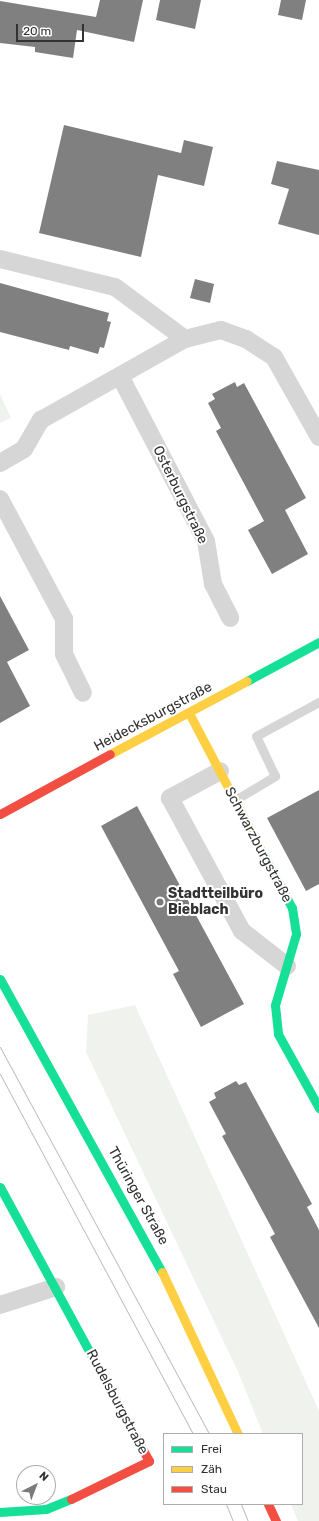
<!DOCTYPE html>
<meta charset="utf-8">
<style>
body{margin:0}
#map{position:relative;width:319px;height:1521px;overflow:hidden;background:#fff;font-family:Rubik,sans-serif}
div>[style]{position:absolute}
.green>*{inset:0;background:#f0f3ed}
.building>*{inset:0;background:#808080}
.lane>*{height:9px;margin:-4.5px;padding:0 4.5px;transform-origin:4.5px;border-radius:4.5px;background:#d6d6d6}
.street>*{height:18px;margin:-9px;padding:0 9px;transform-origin:9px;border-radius:9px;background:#d6d6d6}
.fast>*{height:9px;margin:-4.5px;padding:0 4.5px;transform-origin:4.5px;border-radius:4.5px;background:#16e098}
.slow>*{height:9px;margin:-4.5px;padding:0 4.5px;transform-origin:4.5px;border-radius:4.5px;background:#ffcf43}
.jam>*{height:9px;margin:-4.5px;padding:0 4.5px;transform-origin:4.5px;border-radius:4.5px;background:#f24e42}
.tram>*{height:1px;margin:-0.5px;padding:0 0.5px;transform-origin:0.5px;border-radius:0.5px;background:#bebebe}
.dots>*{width:11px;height:11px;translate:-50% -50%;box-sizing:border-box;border:2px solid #fff;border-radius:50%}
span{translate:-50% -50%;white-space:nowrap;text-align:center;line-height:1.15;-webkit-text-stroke:4px #fff;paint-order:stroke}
.street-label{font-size:14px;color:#323232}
.poi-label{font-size:14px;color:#323232;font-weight:700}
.left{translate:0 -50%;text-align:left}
.legend{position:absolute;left:163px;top:1433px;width:140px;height:72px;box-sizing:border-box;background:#fff;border:1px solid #adadad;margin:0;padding:5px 7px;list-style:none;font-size:12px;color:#323232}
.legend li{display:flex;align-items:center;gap:8px;height:20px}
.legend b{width:20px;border:1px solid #adadad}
.north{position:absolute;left:16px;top:1465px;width:40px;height:40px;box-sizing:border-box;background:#fff;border:1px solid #adadad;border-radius:50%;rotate:42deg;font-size:11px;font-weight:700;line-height:16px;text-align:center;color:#323232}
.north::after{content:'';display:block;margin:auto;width:14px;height:18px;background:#7a7a7a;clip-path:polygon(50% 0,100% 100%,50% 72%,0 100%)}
.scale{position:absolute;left:16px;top:24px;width:68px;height:18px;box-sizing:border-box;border:2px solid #323232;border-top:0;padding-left:5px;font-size:12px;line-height:14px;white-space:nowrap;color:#323232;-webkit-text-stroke:3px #fff;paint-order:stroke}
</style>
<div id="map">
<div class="green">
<i style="clip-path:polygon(0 394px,11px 418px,0 423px)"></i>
<i style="clip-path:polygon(135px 1005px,319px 1411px,319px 1521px,298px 1521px,291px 1504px,302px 1504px,302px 1434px,263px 1434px,239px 1374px,86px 1052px,88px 1015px)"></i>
</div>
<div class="building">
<i style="clip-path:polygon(100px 0,143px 0,134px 42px,77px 30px,73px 58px,35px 52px,35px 47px,0 43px,0 1px,96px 17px)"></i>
<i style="clip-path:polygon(160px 0,201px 0,195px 29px,156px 20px)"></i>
<i style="clip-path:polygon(281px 0,306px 0,302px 20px,278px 15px)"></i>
<i style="clip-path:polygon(64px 125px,181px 153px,184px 140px,213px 147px,204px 186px,158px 175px,141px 257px,39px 233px)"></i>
<i style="clip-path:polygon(277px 161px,319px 170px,319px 235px,278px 224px,289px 189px,271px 184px)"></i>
<i style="clip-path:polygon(195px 279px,214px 284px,210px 303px,190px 298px)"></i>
<i style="clip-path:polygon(0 283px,109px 313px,107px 321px,111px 322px,104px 348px,100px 347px,98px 354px,70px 346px,69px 350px,0 332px)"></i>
<i style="clip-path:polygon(235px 382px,237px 387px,244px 383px,306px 498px,285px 510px,308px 554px,272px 574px,248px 530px,264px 521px,216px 431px,221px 428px,208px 403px,215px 399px,212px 394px)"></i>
<i style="clip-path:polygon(0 596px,29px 650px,7px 662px,30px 706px,0 723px)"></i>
<i style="clip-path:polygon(319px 790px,319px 884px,306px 891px,267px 818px)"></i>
<i style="clip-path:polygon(137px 806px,244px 1004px,201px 1027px,173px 974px,179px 971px,101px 826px)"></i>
<i style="clip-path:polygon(236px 1081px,239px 1085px,246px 1082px,312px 1204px,307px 1207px,319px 1230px,319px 1328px,270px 1237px,275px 1234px,222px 1136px,226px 1134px,209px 1102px,216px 1098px,214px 1093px)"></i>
</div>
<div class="lane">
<i style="left:235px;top:800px;width:47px;rotate:-31deg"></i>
<i style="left:275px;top:776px;width:44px;rotate:-115.4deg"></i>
<i style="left:256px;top:736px;width:72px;rotate:-28.4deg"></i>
</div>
<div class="street">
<i style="left:0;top:259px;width:118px;rotate:13.7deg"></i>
<i style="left:115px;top:287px;width:87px;rotate:36.6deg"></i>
<i style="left:120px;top:376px;width:186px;rotate:62.5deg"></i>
<i style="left:206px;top:541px;width:44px;rotate:80.8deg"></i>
<i style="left:213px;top:584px;width:38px;rotate:63deg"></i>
<i style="left:0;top:463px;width:28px;rotate:-30deg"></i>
<i style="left:24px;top:449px;width:34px;rotate:-60deg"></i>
<i style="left:41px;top:420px;width:165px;rotate:-29.4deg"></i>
<i style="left:185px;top:339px;width:37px;rotate:-14deg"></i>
<i style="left:221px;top:330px;width:27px;rotate:20deg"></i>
<i style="left:246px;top:339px;width:33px;rotate:33deg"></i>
<i style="left:274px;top:357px;width:92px;rotate:60.6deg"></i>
<i style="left:0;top:499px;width:136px;rotate:61.9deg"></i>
<i style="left:64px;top:619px;width:35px;rotate:90deg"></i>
<i style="left:64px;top:654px;width:43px;rotate:64deg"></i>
<i style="left:220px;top:771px;width:57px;rotate:151.6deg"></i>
<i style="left:170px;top:798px;width:151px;rotate:61.6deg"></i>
<i style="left:242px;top:931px;width:57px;rotate:37.9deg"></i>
<i style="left:0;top:1305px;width:59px;rotate:-17.8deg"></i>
</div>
<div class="fast">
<i style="left:247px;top:681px;width:82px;rotate:-28.4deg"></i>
<i style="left:261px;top:850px;width:66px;rotate:61.9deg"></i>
<i style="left:292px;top:908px;width:26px;rotate:81deg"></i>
<i style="left:296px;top:934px;width:74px;rotate:106.5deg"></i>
<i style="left:275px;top:1005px;width:29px;rotate:84deg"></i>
<i style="left:278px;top:1034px;width:85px;rotate:61deg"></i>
<i style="left:0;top:979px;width:335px;rotate:61.1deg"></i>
<i style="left:0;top:1187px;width:266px;rotate:61.5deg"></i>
<i style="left:0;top:1512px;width:46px;rotate:-3.7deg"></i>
<i style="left:46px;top:1509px;width:27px;rotate:-22deg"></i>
</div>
<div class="slow">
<i style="left:189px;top:713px;width:155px;rotate:62.3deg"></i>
<i style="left:110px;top:754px;width:155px;rotate:-28.1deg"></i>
<i style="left:162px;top:1272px;width:179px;rotate:64.9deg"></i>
</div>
<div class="jam">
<i style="left:0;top:814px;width:125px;rotate:-28.6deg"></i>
<i style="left:71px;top:1499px;width:87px;rotate:-26deg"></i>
<i style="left:149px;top:1461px;width:46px;rotate:-118.8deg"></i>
<i style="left:268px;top:1504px;width:19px;rotate:65deg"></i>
</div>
<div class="tram">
<i style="left:0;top:1047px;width:440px;rotate:61.6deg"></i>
<i style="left:0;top:1074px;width:408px;rotate:61.8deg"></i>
<i style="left:226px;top:1504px;width:18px;rotate:68deg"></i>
<i style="left:241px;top:1504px;width:18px;rotate:68deg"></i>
</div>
<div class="dots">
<i style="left:160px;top:902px;background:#7a7a7a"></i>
</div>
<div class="street-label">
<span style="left:180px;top:495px;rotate:64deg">Osterburgstraße</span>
<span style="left:153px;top:717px;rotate:-28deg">Heidecksburgstraße</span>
<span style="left:258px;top:845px;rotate:62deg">Schwarzburgstraße</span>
<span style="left:138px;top:1196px;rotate:61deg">Thüringer Straße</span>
<span style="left:117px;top:1402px;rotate:62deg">Rudelsburgstraße</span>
</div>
<div class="poi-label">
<span class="left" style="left:168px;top:902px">Stadtteilbüro<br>Bieblach</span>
</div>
<ul class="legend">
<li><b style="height:5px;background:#16e098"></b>Frei</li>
<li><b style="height:5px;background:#ffcf43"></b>Zäh</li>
<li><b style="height:5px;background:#f24e42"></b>Stau</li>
</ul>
<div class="north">N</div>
<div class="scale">20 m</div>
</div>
